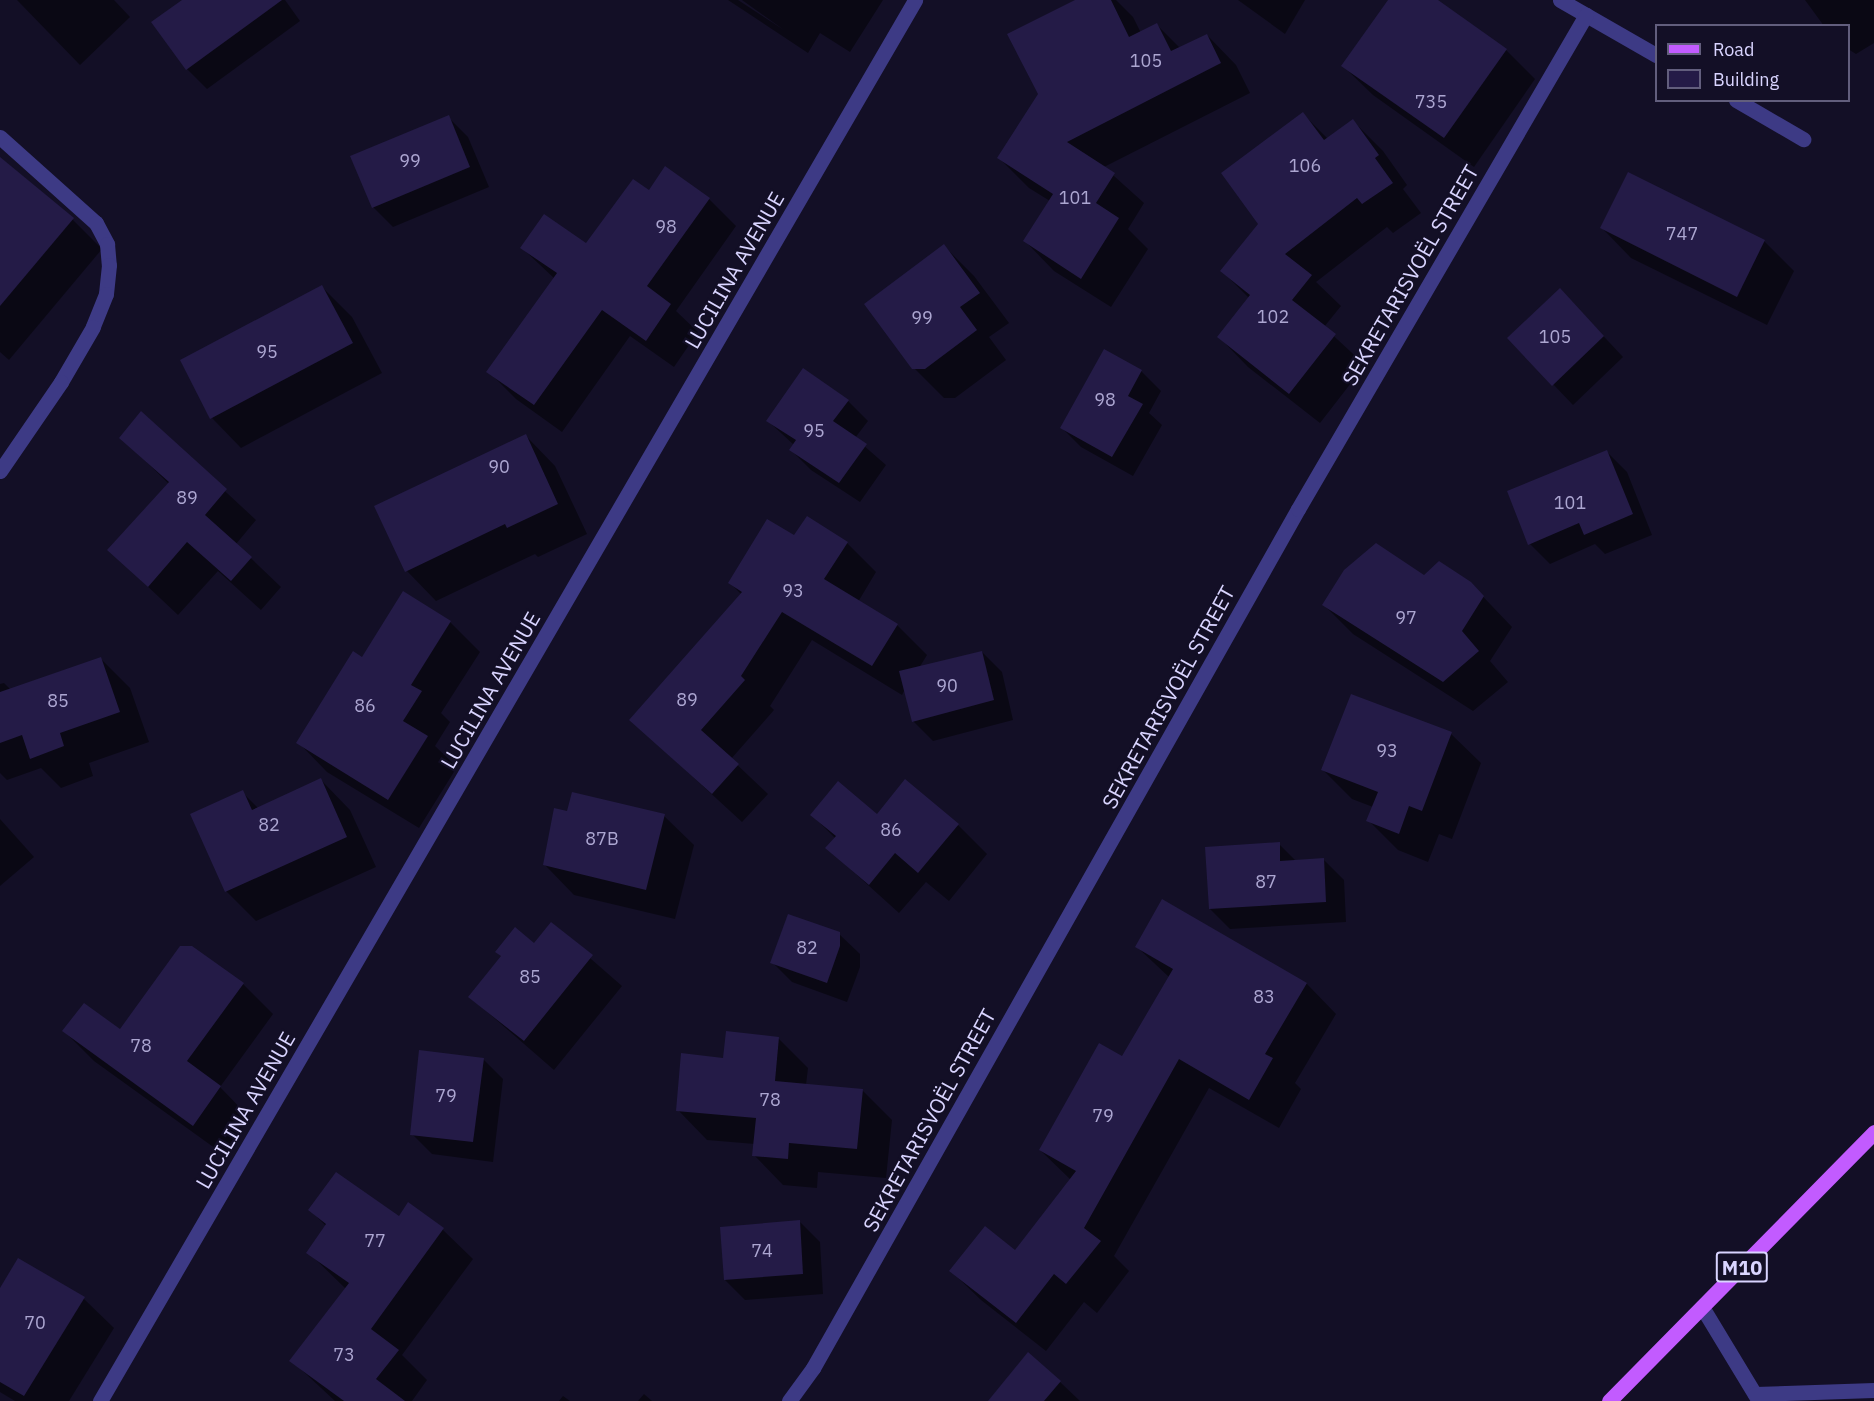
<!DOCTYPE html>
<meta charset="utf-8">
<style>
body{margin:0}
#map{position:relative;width:1874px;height:1401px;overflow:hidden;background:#130f26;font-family:"IBM Plex Sans",sans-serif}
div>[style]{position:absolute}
.shadow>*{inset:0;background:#0007}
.building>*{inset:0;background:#241b47}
.lane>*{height:15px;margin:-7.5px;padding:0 7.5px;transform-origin:7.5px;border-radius:7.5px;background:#3d3a85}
.street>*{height:15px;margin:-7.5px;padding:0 7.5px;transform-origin:7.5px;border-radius:7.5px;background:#3d3a85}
.primary>*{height:15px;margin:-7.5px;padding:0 7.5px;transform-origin:7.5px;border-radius:7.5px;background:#c25bff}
span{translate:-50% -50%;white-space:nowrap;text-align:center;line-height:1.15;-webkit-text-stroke:4.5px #130f26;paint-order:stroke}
.number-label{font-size:18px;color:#aca6d1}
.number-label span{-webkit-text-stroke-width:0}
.shield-label span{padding:2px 4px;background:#130f26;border:2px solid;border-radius:4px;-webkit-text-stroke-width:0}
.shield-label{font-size:20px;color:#d9d4ff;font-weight:700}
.street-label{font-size:21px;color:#d9d4ff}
.legend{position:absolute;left:1655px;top:24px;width:195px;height:78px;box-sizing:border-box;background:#130f26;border:2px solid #625e7d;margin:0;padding:8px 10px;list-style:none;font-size:18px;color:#d9d4ff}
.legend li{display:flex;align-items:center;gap:12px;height:30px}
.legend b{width:30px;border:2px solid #625e7d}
</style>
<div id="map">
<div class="shadow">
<i style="clip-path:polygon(17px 0,114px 0,130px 17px,80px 65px)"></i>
<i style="clip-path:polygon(185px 0,285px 0,300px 21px,207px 89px,187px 69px)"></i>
<i style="clip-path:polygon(728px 0,738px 0,784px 30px,742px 0,883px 0,850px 52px,820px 33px,808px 53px)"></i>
<i style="clip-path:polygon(1079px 0,1116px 0,1133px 17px,1141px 33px,1157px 25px,1180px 48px,1207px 35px,1236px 65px,1250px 93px,1104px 167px,1144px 203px,1128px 229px,1148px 249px,1111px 307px,1054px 271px,1025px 241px,1050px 201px,1029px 188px,999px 158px,1040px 95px)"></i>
<i style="clip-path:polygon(1238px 0,1305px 0,1285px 34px)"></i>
<i style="clip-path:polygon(1390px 0,1435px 0,1506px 50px,1535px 79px,1474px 167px,1373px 95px,1343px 66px)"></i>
<i style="clip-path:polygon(1805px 0,1874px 0,1874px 43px,1856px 54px,1848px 49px,1848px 26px,1824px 26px)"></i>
<i style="clip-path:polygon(1303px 114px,1328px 139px,1353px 121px,1383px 151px,1407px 185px,1403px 189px,1421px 213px,1393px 233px,1387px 227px,1316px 282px,1341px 306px,1324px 327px,1365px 365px,1320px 423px,1248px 367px,1219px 337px,1249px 298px,1222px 271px,1260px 224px)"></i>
<i style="clip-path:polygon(448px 117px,468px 137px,489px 187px,393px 227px,373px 207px)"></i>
<i style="clip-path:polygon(1628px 174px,1764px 241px,1794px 271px,1767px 325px,1631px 258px,1602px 228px)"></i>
<i style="clip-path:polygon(0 184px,73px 220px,102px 249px,9px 360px,0 352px)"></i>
<i style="clip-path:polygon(649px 192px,709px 199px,736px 226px,676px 311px,698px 332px,674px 367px,630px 336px,562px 432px,516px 399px,488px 371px,555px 279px,522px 248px,586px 245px)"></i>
<i style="clip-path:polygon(944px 246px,974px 276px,1009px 323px,989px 337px,1006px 360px,955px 398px,944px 398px,914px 368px)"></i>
<i style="clip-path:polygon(322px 287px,352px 317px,382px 373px,241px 448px,212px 418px)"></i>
<i style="clip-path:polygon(1579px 310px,1623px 357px,1573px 405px,1509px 338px)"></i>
<i style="clip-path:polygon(1141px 371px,1161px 391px,1149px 413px,1162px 425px,1133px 476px,1081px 447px,1061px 427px)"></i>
<i style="clip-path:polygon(848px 401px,868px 421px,855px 438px,886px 465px,860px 502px,811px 470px,791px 450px,794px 445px,768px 421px)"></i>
<i style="clip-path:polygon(142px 414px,256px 520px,236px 544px,281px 587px,261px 610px,218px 571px,178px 615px,109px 550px,169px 484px,121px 437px)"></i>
<i style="clip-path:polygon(526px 436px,555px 466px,587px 534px,538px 557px,535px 554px,436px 601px,407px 571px,376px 507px)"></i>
<i style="clip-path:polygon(1607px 452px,1627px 472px,1652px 535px,1605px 554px,1595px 544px,1550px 564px,1530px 544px)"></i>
<i style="clip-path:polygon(794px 537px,847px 543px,876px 572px,858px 602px,897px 625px,927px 655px,919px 668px,982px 652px,1002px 672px,1013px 720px,933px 741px,913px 721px,905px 689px,902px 695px,812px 640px,770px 706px,774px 710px,731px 759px,768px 794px,742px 822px,631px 720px,742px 595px,730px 583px)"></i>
<i style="clip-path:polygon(1424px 576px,1470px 583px,1512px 627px,1490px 661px,1508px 682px,1473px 711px,1353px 634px,1324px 605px)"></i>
<i style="clip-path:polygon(450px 622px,480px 652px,441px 713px,450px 722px,435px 746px,457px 767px,419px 828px,327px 772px,298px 742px,363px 659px)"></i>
<i style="clip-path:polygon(100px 658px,130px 688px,149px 742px,89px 763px,93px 776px,61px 788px,41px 768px,7px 780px,0 773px,0 684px,4px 683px,11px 690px)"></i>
<i style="clip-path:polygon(1451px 734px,1481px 763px,1452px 839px,1439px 834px,1428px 862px,1398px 850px,1368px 820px,1373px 807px,1352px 799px,1323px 770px)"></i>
<i style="clip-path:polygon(321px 780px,350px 810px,376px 867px,256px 921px,226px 891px,242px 792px,258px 808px)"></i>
<i style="clip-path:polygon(568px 813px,664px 816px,694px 845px,675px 919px,574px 895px,545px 865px)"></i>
<i style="clip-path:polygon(812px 815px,877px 816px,958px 825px,987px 854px,949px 901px,926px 882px,899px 913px,827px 848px,835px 838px)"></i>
<i style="clip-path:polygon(0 819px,34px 857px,0 886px)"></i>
<i style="clip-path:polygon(1279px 844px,1297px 862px,1324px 860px,1344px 880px,1346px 922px,1230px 929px,1210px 909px)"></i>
<i style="clip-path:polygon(1163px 902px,1307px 984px,1336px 1014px,1295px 1083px,1301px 1089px,1279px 1128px,1209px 1088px,1114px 1256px,1129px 1271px,1097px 1313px,1084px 1302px,1046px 1351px,981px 1300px,951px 1271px,1015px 1252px,1071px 1180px,1040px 1150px,1123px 1058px,1170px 978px,1137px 947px)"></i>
<i style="clip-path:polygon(551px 924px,622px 986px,554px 1070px,470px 997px,534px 945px)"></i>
<i style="clip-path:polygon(839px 934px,860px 954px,860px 967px,847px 1002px,792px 982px,772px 962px)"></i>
<i style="clip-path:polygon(243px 984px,273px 1014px,220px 1087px,249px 1117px,223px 1154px,94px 1061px,64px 1031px,120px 1031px)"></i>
<i style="clip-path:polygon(778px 1038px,808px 1068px,806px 1085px,862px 1090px,892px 1120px,886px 1178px,818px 1172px,817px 1188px,783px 1185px,754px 1155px,755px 1144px,707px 1140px,678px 1110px,725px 1059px)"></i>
<i style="clip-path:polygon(483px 1059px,503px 1079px,493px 1162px,432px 1154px,412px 1134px)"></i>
<i style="clip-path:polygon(409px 1204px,443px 1230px,473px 1259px,402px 1355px,427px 1380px,412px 1401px,335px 1401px,291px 1360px,346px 1289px,308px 1252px,326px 1226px,310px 1210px,399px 1218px)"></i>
<i style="clip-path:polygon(800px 1222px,820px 1242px,823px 1294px,745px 1300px,725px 1280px)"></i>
<i style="clip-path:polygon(19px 1260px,84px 1299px,114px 1328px,69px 1401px,15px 1401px,0 1392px,0 1291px)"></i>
<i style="clip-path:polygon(1060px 1382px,1080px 1401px,989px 1401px)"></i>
<i style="clip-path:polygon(644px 1394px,652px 1401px,638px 1401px)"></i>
<i style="clip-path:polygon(563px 1396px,570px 1401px,559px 1401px)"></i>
</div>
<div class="building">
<i style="clip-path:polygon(182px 0,282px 0,186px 70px,151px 22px)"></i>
<i style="clip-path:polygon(1075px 0,1111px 0,1129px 37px,1157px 23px,1171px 51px,1207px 34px,1221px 63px,1067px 142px,1115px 173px,1096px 203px,1119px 218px,1081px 279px,1023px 241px,1053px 194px,997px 158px,1038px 94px,1007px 34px)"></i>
<i style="clip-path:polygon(1388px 0,1438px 0,1507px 49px,1444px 138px,1341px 66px)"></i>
<i style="clip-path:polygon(1303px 112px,1324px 140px,1353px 119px,1379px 155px,1375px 158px,1393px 183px,1362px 204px,1357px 198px,1285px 254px,1312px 275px,1292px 300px,1336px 334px,1289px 394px,1217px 337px,1250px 295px,1220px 271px,1258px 224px,1221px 173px)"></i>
<i style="clip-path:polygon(449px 115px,470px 167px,372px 208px,350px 156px)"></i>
<i style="clip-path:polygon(0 157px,74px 218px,0 306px)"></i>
<i style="clip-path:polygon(665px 166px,710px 198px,647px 286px,671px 304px,646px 341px,602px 310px,534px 405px,486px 372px,557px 273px,520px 248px,544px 214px,586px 243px,633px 179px,649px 190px)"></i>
<i style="clip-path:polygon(1628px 172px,1765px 240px,1737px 297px,1600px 228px)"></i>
<i style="clip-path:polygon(944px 244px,980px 293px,960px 307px,977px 330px,925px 369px,912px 369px,864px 304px)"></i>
<i style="clip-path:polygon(322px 285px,353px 343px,210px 419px,180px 360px)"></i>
<i style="clip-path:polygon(1560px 288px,1604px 336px,1552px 386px,1507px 338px)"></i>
<i style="clip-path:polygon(1104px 349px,1142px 370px,1128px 396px,1143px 404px,1112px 457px,1060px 428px)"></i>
<i style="clip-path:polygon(803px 368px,849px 400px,833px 421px,867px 444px,839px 483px,789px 450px,796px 440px,766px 421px)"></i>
<i style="clip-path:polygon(141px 411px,227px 489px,205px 515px,252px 557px,231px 581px,187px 542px,148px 587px,107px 550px,169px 482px,119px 438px)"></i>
<i style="clip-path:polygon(526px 434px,558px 504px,507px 528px,505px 524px,405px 572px,374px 506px)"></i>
<i style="clip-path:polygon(1607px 450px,1633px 514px,1584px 535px,1579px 523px,1528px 545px,1507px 491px)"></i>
<i style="clip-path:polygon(807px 516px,848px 542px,824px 579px,898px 624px,872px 666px,782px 612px,741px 676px,745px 680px,701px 730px,739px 764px,712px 794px,629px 720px,742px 592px,728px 583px,767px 519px,794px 535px)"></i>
<i style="clip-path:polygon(1376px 543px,1424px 575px,1439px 561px,1471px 582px,1484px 596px,1462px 631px,1479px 651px,1443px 682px,1322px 605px,1344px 570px)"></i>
<i style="clip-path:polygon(403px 591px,451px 621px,411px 685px,422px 691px,403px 721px,428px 736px,388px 800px,296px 743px,353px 651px,362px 657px)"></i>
<i style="clip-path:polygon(982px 651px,994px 700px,912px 722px,899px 671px)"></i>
<i style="clip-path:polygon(101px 657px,120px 712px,60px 733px,64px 746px,30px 759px,22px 735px,0 743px,0 692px)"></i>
<i style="clip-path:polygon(1351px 694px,1452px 732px,1422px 811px,1409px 806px,1399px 834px,1366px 821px,1378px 792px,1321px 770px)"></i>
<i style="clip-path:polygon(321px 778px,347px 837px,225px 892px,190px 814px,243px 790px,252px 810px)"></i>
<i style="clip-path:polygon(905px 779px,959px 824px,918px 873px,895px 853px,869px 885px,825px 848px,836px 836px,810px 815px,838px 781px,877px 814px)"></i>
<i style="clip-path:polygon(572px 792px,665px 814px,646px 890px,543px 865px,554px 808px,567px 811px)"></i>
<i style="clip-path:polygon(1280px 842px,1280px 861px,1324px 858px,1326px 902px,1209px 909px,1205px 847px)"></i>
<i style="clip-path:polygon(1162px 899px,1307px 983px,1265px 1054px,1273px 1058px,1249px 1100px,1179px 1059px,1084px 1228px,1101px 1241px,1066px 1284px,1054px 1274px,1016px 1323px,949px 1271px,985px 1226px,1015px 1250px,1076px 1171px,1039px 1150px,1099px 1043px,1122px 1056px,1173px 969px,1135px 947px)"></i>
<i style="clip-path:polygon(788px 914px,840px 932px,840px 946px,827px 983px,770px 963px)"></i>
<i style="clip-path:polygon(551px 922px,593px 955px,524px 1041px,468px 997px,501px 956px,495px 952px,515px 927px,534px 943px)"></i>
<i style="clip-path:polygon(180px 946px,192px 946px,244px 983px,187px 1061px,221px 1086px,193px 1126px,62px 1031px,84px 1003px,120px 1029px)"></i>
<i style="clip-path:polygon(726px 1031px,779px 1037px,775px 1081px,863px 1089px,857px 1149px,789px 1143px,788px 1159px,752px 1156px,756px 1118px,676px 1111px,681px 1053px,723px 1058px)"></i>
<i style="clip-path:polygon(419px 1050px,484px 1058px,473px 1142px,410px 1135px)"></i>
<i style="clip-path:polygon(336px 1172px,399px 1216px,408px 1202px,444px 1228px,371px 1329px,399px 1350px,376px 1379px,405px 1401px,344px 1401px,289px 1361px,349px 1283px,306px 1253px,326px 1224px,308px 1210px)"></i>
<i style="clip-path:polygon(800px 1220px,803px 1274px,724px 1280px,720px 1227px)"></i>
<i style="clip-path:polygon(18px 1258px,85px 1297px,24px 1396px,0 1382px,0 1288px)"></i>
<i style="clip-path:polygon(1028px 1352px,1061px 1381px,1044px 1401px,988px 1401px)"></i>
</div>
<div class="lane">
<i style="left:1702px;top:1307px;width:110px;rotate:58.8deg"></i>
<i style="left:1755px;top:1394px;width:119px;rotate:-1.9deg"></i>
</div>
<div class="street">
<i style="left:1560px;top:0;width:111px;rotate:29.8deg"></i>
<i style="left:1736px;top:100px;width:78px;rotate:30.2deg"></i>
<i style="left:0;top:137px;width:129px;rotate:41.9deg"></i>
<i style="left:96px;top:223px;width:24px;rotate:62deg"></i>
<i style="left:107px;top:244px;width:21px;rotate:85deg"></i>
<i style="left:109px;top:265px;width:29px;rotate:96deg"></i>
<i style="left:106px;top:294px;width:35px;rotate:112deg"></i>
<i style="left:93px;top:327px;width:64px;rotate:120.2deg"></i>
<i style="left:61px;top:382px;width:108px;rotate:124.4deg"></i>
<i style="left:100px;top:1401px;width:1621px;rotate:-59.81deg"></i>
<i style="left:789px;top:1401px;width:41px;rotate:-54deg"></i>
<i style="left:813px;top:1368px;width:986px;rotate:-60.55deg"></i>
<i style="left:1298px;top:509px;width:572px;rotate:-59.76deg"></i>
</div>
<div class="primary">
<i style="left:1609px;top:1401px;width:378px;rotate:-45.4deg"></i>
</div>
<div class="number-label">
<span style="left:1146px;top:61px">105</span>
<span style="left:1431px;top:102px">735</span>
<span style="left:410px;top:161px">99</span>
<span style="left:1305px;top:166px">106</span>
<span style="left:1075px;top:198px">101</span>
<span style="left:666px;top:227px">98</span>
<span style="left:1682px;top:234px">747</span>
<span style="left:1273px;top:317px">102</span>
<span style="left:922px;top:318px">99</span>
<span style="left:1555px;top:337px">105</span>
<span style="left:267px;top:352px">95</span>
<span style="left:1105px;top:400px">98</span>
<span style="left:814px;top:431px">95</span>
<span style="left:499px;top:467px">90</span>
<span style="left:187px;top:498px">89</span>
<span style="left:1570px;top:503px">101</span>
<span style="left:793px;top:591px">93</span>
<span style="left:1406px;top:618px">97</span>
<span style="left:947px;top:686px">90</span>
<span style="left:687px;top:700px">89</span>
<span style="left:58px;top:701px">85</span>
<span style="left:365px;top:706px">86</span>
<span style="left:1387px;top:751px">93</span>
<span style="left:269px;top:825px">82</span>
<span style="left:891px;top:830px">86</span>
<span style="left:602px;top:839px">87B</span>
<span style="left:1266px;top:882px">87</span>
<span style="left:807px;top:948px">82</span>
<span style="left:530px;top:977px">85</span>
<span style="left:1264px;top:997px">83</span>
<span style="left:141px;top:1046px">78</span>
<span style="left:446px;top:1096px">79</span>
<span style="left:770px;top:1100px">78</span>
<span style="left:1103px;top:1116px">79</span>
<span style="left:375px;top:1241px">77</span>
<span style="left:762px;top:1251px">74</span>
<span style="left:35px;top:1323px">70</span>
<span style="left:344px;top:1355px">73</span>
</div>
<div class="shield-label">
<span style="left:1742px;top:1267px">M10</span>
</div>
<div class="street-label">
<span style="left:734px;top:270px;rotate:-60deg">LUCILINA AVENUE</span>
<span style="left:1410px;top:275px;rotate:-60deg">SEKRETARISVOËL STREET</span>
<span style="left:490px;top:690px;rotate:-60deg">LUCILINA AVENUE</span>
<span style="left:1168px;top:697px;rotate:-61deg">SEKRETARISVOËL STREET</span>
<span style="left:245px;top:1110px;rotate:-60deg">LUCILINA AVENUE</span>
<span style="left:929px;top:1120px;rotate:-61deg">SEKRETARISVOËL STREET</span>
</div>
<ul class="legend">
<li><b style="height:8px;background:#c25bff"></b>Road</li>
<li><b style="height:16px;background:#241b47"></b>Building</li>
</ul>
</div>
